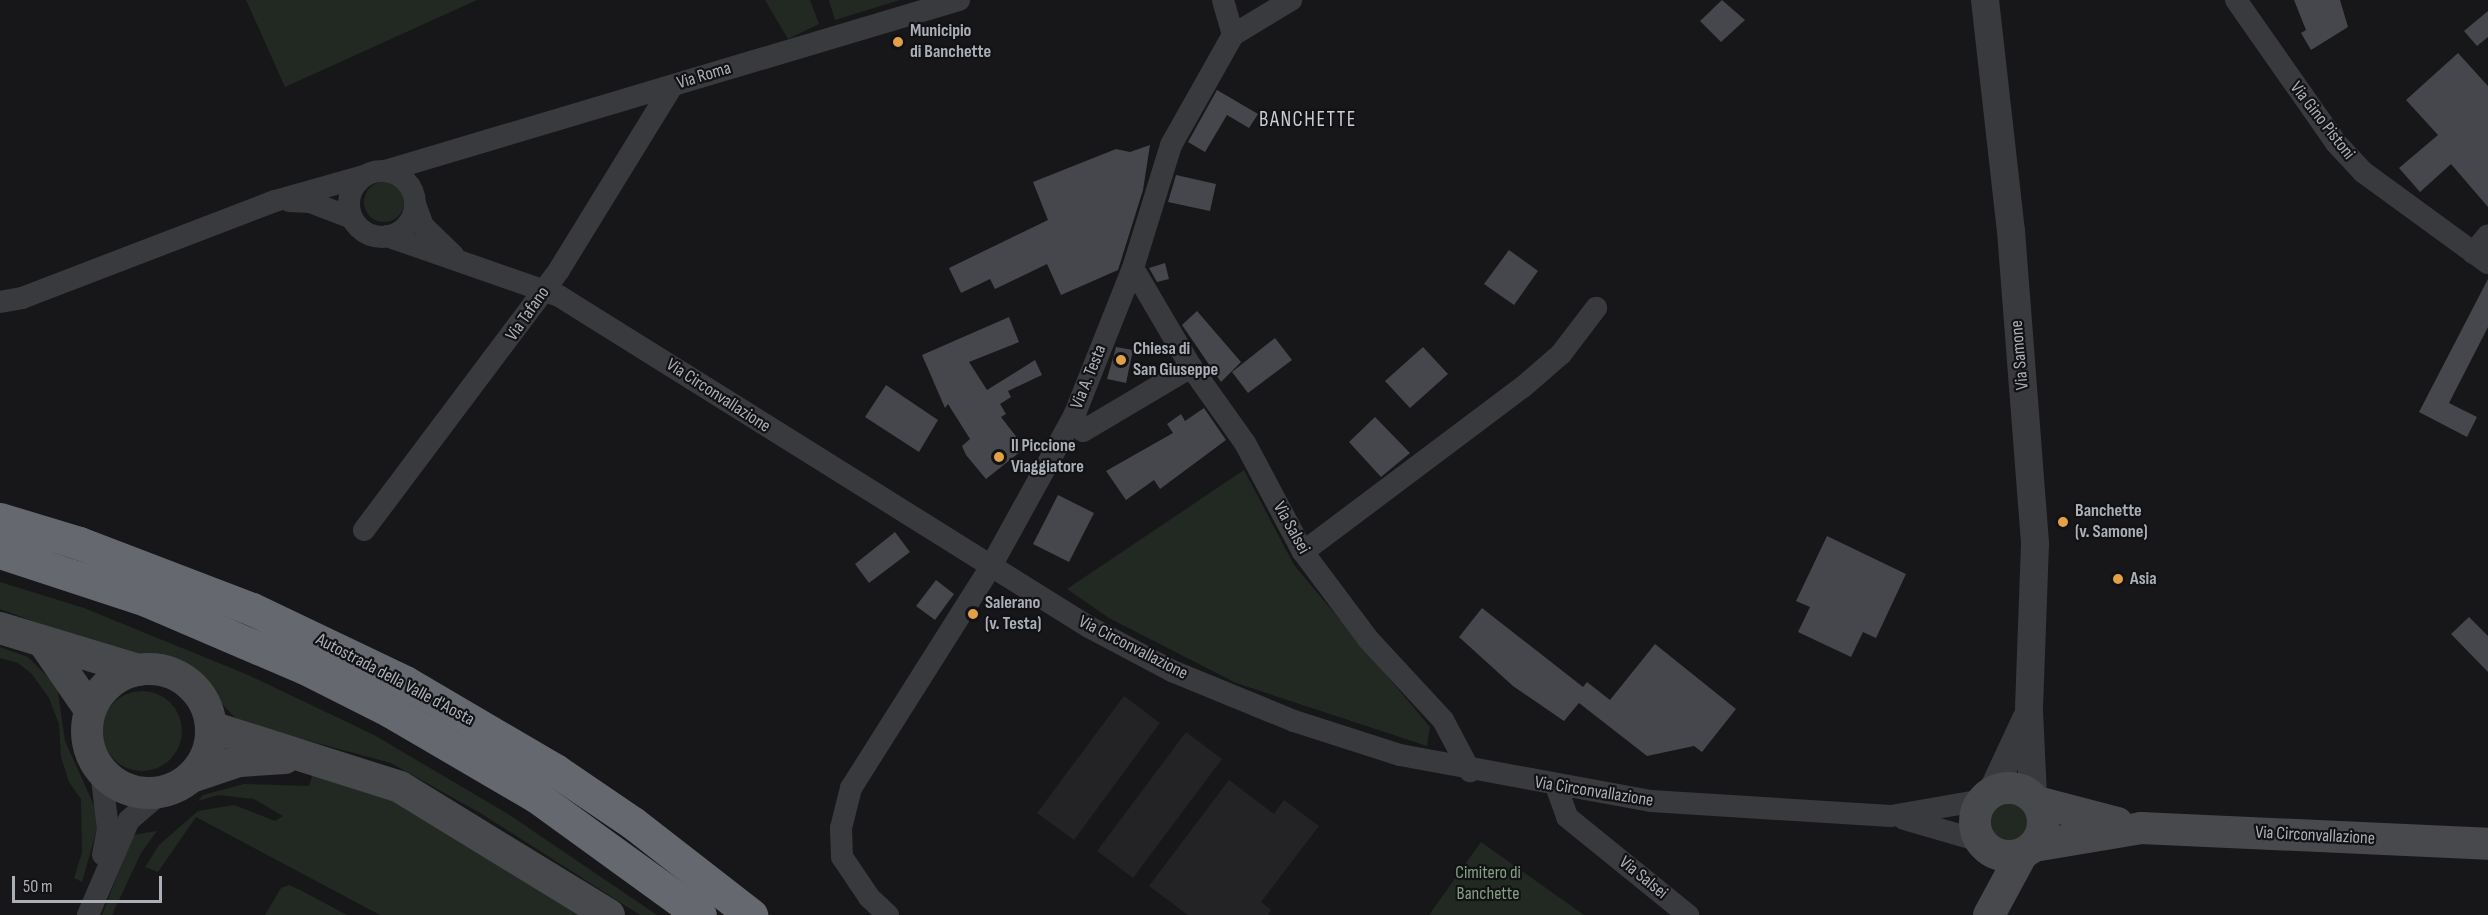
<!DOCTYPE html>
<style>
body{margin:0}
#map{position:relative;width:2488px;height:915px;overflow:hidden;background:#171719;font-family:"Sofia Sans Condensed",sans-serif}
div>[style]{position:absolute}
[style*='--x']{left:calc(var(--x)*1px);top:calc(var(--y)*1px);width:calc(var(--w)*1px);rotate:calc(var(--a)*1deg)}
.built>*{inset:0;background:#232326}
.green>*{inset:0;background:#222922}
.round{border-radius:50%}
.building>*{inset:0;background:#46474c}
.minor>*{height:22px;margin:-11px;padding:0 11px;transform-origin:11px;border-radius:11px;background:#393a3e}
.minor>.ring{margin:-11px;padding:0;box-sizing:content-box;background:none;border:22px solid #393a3e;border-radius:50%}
.tertiary>*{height:28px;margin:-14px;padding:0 14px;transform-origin:14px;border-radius:14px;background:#393a3e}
.secondary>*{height:32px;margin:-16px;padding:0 16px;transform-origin:16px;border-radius:16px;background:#47494d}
.secondary>.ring{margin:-16px;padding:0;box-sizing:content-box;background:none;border:32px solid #47494d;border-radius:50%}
.motorway>*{height:33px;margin:-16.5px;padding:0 16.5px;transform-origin:16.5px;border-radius:16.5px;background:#65686e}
.dots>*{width:16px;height:16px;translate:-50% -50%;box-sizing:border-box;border:3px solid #121214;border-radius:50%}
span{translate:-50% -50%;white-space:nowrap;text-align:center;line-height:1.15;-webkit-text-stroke:4.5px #121214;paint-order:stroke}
.poi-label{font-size:18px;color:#abb0b8;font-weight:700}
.left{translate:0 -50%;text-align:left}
.street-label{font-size:18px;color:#abb0b8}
.park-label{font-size:18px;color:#84a183}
.quarter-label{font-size:21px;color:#cbced4;letter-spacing:1.5px}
.scale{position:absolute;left:12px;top:876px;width:150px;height:27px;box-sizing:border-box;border:3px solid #abb0b8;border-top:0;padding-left:8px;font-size:18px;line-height:21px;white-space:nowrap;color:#abb0b8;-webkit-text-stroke:4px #121214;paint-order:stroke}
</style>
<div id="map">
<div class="built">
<div style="clip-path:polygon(1124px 696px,1160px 723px,1074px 840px,1037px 813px)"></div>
<div style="clip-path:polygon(1186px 732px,1222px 759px,1133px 878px,1097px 851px)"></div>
<div style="clip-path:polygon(1229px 780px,1274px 814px,1284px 800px,1319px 826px,1261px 902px,1271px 910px,1268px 915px,1188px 915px,1149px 886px)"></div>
</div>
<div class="green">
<div style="clip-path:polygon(246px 0,477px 0,285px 87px)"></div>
<div style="clip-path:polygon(765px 0,810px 0,819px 24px,788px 39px)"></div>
<div style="clip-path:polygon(829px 0,900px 0,835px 20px)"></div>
<div class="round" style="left:364px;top:182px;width:40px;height:40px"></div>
<div style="clip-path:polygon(1244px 470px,1294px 565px,1430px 727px,1427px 746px,1236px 683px,1109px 618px,1067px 589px)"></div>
<div style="clip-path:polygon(0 582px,84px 608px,248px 675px,374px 735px,508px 814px,657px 915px,640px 915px,482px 814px,391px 763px,239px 722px,194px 674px,173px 661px,124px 655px,0 609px)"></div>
<div style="clip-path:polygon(0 647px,28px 657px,57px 686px,65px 741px,97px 812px,97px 829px,82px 882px,74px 878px,82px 852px,81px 799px,69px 782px,61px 757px,59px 724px,49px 698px,32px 674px,18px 663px,0 658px)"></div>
<div class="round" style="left:102px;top:691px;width:80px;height:80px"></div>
<div style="clip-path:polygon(314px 770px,396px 800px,583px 915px,380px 915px,196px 817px,158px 872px,145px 867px,159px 845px,198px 811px,234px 805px,275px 821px,283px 816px,254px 799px,218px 795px,198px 801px,203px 795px,244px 784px,309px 786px)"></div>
<div class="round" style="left:1991px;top:804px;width:38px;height:38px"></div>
<div style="clip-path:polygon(157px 831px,141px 853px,112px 915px,102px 915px,133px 835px)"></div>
<div style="clip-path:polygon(1481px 842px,1584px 915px,1429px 915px)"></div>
<div style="clip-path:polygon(289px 885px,300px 890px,347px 915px,265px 915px,281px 888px)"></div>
</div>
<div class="building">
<div style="clip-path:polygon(1722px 0,1745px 20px,1721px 42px,1700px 21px)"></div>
<div style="clip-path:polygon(2294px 0,2340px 0,2348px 27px,2311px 50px,2301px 33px,2306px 30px)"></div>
<div style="clip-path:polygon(2488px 11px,2488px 37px,2477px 46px,2464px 31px)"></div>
<div style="clip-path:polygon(2458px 53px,2488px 86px,2488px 207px,2451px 164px,2420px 192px,2399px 168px,2438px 135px,2406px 100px)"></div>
<div style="clip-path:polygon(1217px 90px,1258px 114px,1249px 128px,1227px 115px,1205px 152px,1188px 142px)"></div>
<div style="clip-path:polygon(1150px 145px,1143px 190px,1118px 270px,1061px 295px,1047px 264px,995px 289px,990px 279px,961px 293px,949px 268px,1048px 220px,1033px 182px,1116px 149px,1130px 152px)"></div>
<div style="clip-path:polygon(1176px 175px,1216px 184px,1210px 211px,1168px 202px)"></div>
<div style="clip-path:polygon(1509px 250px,1538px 271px,1514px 305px,1484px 284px)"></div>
<div style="clip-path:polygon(1165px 263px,1169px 279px,1157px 282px,1149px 268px)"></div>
<div style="clip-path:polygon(2488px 279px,2488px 327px,2449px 403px,2477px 417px,2467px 437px,2419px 412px)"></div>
<div style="clip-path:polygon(1197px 311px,1241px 362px,1221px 382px,1182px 325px)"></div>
<div style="clip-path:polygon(1009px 317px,1019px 342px,969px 362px,987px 390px,1035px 360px,1042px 375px,1008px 391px,1011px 397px,1000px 404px,1006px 414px,1001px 417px,1025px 448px,986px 479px,966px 455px,962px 446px,970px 439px,948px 404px,945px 408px,922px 355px)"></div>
<div style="clip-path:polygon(1275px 338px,1292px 360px,1248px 393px,1232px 372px)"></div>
<div style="clip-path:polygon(1116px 347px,1133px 350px,1126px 383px,1107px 379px)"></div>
<div style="clip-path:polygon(1423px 347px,1448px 374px,1410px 408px,1385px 381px)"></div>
<div style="clip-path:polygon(886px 385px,938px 420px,919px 452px,865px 417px)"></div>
<div style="clip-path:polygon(1204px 408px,1226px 440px,1160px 489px,1154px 480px,1126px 500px,1106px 471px,1173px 433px,1167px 424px,1181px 414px,1185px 421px)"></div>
<div style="clip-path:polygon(1375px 417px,1410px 453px,1381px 477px,1349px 442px)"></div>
<div style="clip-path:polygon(1058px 495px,1094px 513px,1069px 562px,1033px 544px)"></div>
<div style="clip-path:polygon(895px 532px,910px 552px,869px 583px,855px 564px)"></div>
<div style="clip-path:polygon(1827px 536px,1906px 574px,1876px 638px,1863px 632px,1851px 657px,1798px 632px,1810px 607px,1796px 601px)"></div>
<div style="clip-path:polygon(936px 580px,954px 594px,935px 620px,916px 606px)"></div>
<div style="clip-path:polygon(1482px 608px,1583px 687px,1587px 682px,1610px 700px,1655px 644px,1736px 709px,1702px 752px,1694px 746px,1647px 756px,1579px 703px,1564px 721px,1513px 686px,1459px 637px)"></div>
<div style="clip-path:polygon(2469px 617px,2488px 636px,2488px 672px,2451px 634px)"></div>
</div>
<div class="minor">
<div style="--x:2236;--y:0;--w:174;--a:55"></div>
<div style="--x:2336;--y:143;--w:40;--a:47"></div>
<div style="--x:2363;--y:172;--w:155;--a:36.1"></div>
<div style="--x:1233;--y:35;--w:68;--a:-31.1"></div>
<div style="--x:385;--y:171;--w:599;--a:-16.59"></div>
<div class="ring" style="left:349px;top:171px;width:44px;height:44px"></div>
<div style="--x:289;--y:201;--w:21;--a:3"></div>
<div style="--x:310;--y:202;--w:45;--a:20.9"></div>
<div style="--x:415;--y:204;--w:23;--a:70"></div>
<div style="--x:423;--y:226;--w:42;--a:44"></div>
<div style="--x:387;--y:236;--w:182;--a:19.2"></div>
<div style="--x:559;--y:296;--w:625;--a:31.99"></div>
<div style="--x:1089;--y:627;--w:94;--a:27.9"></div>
<div style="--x:1172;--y:671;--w:132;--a:22.3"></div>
<div style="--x:1294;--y:721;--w:111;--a:17.8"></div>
<div style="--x:1400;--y:755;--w:255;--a:10.4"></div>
<div style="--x:1651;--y:801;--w:240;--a:3.6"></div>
<div style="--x:1891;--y:816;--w:93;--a:-9.9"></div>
<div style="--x:2473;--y:253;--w:23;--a:-50"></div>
<div style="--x:1133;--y:268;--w:115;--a:59.6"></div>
<div style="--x:1191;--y:367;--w:93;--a:54.6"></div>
<div style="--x:1245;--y:443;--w:123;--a:62"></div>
<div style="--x:1303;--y:552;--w:109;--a:53.2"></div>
<div style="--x:1368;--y:639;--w:110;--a:47.2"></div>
<div style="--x:1443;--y:720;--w:58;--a:62.1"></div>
<div style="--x:0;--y:302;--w:22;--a:-10"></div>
<div style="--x:22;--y:298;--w:271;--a:-21"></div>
<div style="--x:275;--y:201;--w:92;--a:-15.7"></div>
<div style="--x:1074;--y:416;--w:17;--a:59"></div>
<div style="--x:1083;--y:431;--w:126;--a:-30.7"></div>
<div style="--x:364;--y:530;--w:325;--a:-53.1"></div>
<div style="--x:559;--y:270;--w:216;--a:-58.4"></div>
<div style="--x:1303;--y:552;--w:275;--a:-36.9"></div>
<div style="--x:1523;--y:387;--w:50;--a:-41"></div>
<div style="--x:1561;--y:354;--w:58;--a:-52.7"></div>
<div style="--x:101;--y:771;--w:58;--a:83.1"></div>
<div style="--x:108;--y:829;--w:26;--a:101"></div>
<div style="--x:1556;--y:786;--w:33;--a:70"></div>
<div style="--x:1567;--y:817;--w:156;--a:39"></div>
<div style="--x:1904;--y:819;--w:79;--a:16.1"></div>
<div style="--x:88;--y:915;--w:103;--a:-66.7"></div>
<div style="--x:129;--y:820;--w:43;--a:-40.3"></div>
<div style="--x:888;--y:915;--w:26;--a:-137"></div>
<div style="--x:869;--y:897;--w:48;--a:-124"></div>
<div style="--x:842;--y:857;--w:29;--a:-92"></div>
<div style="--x:841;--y:828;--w:41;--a:-76"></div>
<div style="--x:851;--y:788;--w:260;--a:-57.7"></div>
<div style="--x:990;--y:568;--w:174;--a:-61.1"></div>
<div style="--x:1074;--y:416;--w:159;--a:-68.3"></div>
<div style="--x:1133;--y:268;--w:129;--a:-72.8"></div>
<div style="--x:1171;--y:145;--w:126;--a:-60.6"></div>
<div style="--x:1233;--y:35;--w:36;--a:-106"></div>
</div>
<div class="tertiary">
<div style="--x:1985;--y:0;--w:232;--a:83.6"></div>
<div style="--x:2011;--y:231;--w:314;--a:85.6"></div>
<div style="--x:2035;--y:544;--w:167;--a:92.1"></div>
<div style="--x:2029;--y:711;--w:86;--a:87.3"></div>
<div style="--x:1992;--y:792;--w:81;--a:-65"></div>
</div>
<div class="secondary">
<div style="--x:0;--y:628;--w:144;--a:16.9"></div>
<div style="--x:44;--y:643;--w:81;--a:55.5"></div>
<div class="ring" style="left:87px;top:669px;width:92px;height:92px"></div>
<div style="--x:211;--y:727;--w:198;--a:17.6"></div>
<div style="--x:400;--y:787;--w:245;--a:31.5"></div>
<div style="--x:191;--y:777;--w:51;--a:-18.4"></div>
<div style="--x:239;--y:761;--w:46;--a:-3.7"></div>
<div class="ring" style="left:1975px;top:788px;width:36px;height:36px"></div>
<div style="--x:2037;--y:802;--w:83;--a:14.7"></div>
<div style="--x:2034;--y:846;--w:109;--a:-9.5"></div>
<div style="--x:2141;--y:828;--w:347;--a:2.6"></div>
<div style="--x:1989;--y:915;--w:69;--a:-61.6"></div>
</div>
<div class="motorway">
<div style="--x:0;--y:519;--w:83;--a:16.9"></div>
<div style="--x:79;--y:543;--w:185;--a:20.9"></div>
<div style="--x:252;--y:609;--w:170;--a:25.5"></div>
<div style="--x:405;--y:682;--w:174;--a:30.4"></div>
<div style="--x:555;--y:770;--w:94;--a:34.2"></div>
<div style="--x:633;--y:823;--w:150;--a:37.9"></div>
<div style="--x:0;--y:552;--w:154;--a:18.2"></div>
<div style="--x:146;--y:600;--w:173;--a:23.2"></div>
<div style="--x:305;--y:668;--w:95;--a:26.8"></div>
<div style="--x:390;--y:711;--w:170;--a:30.3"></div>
<div style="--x:537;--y:797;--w:201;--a:35.9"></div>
</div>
<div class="dots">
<div style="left:898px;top:42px;background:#e2a146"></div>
<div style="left:1121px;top:360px;background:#e2a146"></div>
<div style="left:999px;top:457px;background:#e2a146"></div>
<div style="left:2063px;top:522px;background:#e2a146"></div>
<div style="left:2118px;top:579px;background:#e2a146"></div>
<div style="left:973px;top:614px;background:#e2a146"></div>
</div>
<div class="poi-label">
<span class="left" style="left:910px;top:42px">Municipio<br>di Banchette</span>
<span class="left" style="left:1133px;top:360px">Chiesa di<br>San Giuseppe</span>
<span class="left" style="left:1011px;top:457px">Il Piccione<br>Viaggiatore</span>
<span class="left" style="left:2075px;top:522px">Banchette<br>(v. Samone)</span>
<span class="left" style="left:2130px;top:579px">Asia</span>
<span class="left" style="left:985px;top:614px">Salerano<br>(v. Testa)</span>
</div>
<div class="street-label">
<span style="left:704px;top:76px;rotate:-17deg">Via Roma</span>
<span style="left:2322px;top:121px;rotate:52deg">Via Gino Pistoni</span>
<span style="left:528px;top:314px;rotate:-55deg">Via Tafano</span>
<span style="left:2020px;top:355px;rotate:-95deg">Via Samone</span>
<span style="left:1089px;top:377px;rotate:-68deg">Via A. Testa</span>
<span style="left:718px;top:396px;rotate:33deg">Via Circonvallazione</span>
<span style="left:1291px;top:528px;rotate:61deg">Via Salsei</span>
<span style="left:1133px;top:648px;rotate:27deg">Via Circonvallazione</span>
<span style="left:395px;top:680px;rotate:28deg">Autostrada della Valle d'Aosta</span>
<span style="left:1594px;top:792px;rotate:9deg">Via Circonvallazione</span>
<span style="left:2315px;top:836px;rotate:3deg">Via Circonvallazione</span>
<span style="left:1643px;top:878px;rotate:39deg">Via Salsei</span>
</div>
<div class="park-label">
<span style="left:1488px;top:884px">Cimitero di<br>Banchette</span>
</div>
<div class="quarter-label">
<span style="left:1308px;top:120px">BANCHETTE</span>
</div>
<div class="scale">50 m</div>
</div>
